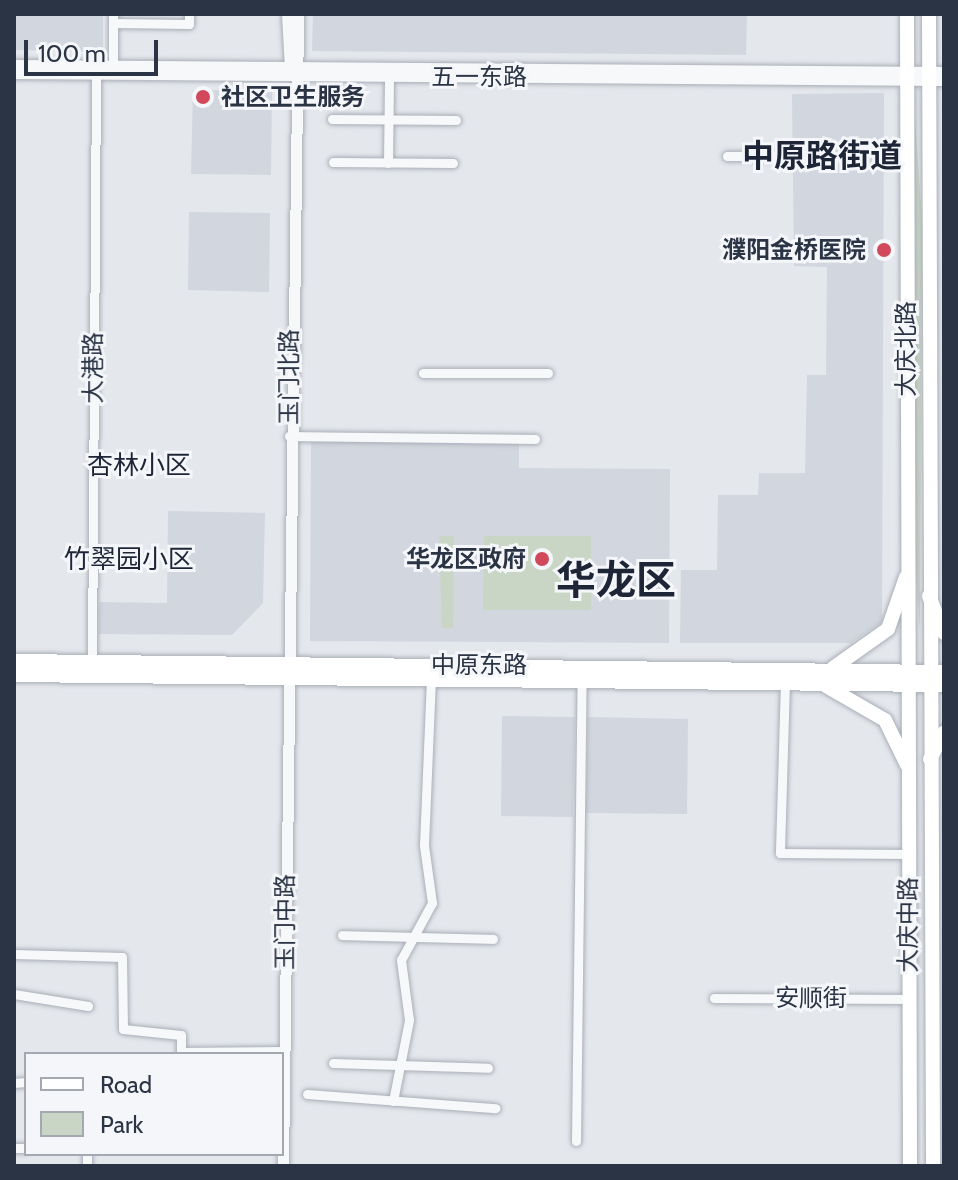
<!DOCTYPE html>
<meta charset="utf-8">
<style>
body{margin:0}
#map{position:relative;width:958px;height:1180px;overflow:hidden;background:#e4e7ec;font-family:Cabin,"Noto Sans SC",sans-serif}
div>[style]{position:absolute}
[style*='--x']{left:calc(var(--x)*1px);top:calc(var(--y)*1px);width:calc(var(--w)*1px);rotate:calc(var(--a)*1deg)}
.built>*{inset:0;background:#d2d6de}
.green>*{inset:0;background:#c9d6c5}
.roads{filter:drop-shadow(0 0 2px #a9aeb7) drop-shadow(0 0 2px #a9aeb7)}
.minor>*{height:9px;margin:-4.5px;padding:0 4.5px;transform-origin:4.5px;border-radius:4.5px;background:#f7f8fa}
.tertiary>*{height:11px;margin:-5.5px;padding:0 5.5px;transform-origin:5.5px;border-radius:5.5px;background:#f7f8fa}
.secondary>*{height:14px;margin:-7px;padding:0 7px;transform-origin:7px;border-radius:7px;background:#fff}
.primary>*{height:14px;margin:-7px;padding:0 7px;transform-origin:7px;border-radius:7px;background:#fff}
.dots>*{width:22px;height:22px;translate:-50% -50%;box-sizing:border-box;border:4px solid #f4f6f9;border-radius:50%}
span{translate:-50% -50%;white-space:nowrap;text-align:center;line-height:1.15;-webkit-text-stroke:6px #f4f6f9;paint-order:stroke}
.street-label{font-size:24px;color:#2b3445}
.poi-label{font-size:24px;color:#2b3445;font-weight:700}
.left{translate:0 -50%;text-align:left}
.right{translate:-100% -50%;text-align:right}
.neighbourhood-label{font-size:26px;color:#1d2536}
.district-label{font-size:32px;color:#1d2536;font-weight:700}
.town-label{font-size:40px;color:#1d2536;font-weight:700}
.frame{position:absolute;inset:0;border:16px solid #2b3445;pointer-events:none}
.legend{position:absolute;left:24px;top:1052px;width:260px;height:104px;box-sizing:border-box;background:#f4f6f9;border:2px solid #a4a8b1;margin:0;padding:10px 14px;list-style:none;font-size:24px;color:#2b3445}
.legend li{display:flex;align-items:center;gap:16px;height:40px}
.legend b{width:40px;border:2px solid #a4a8b1}
.scale{position:absolute;left:24px;top:40px;width:134px;height:36px;box-sizing:border-box;border:4px solid #2b3445;border-top:0;padding-left:10px;font-size:24px;line-height:28px;white-space:nowrap;color:#2b3445;-webkit-text-stroke:6px #f4f6f9;paint-order:stroke}
</style>
<div id="map">
<div class="built">
<div style="clip-path:polygon(14px 14px,103px 14px,103px 51px,14px 50px)"></div>
<div style="clip-path:polygon(313px 14px,747px 14px,746px 55px,312px 51px)"></div>
<div style="clip-path:polygon(193px 90px,272px 91px,271px 175px,191px 174px)"></div>
<div style="clip-path:polygon(884px 93px,882px 622px,851px 643px,680px 643px,681px 570px,717px 570px,718px 495px,758px 495px,759px 473px,805px 473px,807px 375px,826px 375px,827px 267px,794px 266px,792px 94px)"></div>
<div style="clip-path:polygon(189px 212px,270px 213px,269px 292px,188px 290px)"></div>
<div style="clip-path:polygon(311px 441px,519px 444px,519px 468px,670px 469px,669px 643px,310px 641px)"></div>
<div style="clip-path:polygon(168px 511px,265px 513px,263px 603px,232px 635px,98px 634px,99px 602px,167px 603px)"></div>
<div style="clip-path:polygon(502px 716px,575px 717px,573px 817px,501px 816px)"></div>
<div style="clip-path:polygon(588px 717px,688px 719px,687px 814px,586px 813px)"></div>
</div>
<div class="green">
<div style="clip-path:polygon(914px 105px,922px 218px,920px 631px,914px 542px)"></div>
<div style="clip-path:polygon(439px 536px,454px 536px,453px 628px,442px 628px)"></div>
<div style="clip-path:polygon(484px 536px,591px 536px,591px 610px,483px 610px)"></div>
</div>
<div class="roads">
<div class="minor">
<div style="--x:113;--y:23;--w:76;--a:0.8"></div>
<div style="--x:189;--y:24;--w:10;--a:-90"></div>
<div style="--x:113;--y:71;--w:57;--a:-90"></div>
<div style="--x:332;--y:119;--w:124;--a:0.5"></div>
<div style="--x:727;--y:156;--w:60;--a:0"></div>
<div style="--x:333;--y:162;--w:120;--a:0.5"></div>
<div style="--x:388;--y:163;--w:86;--a:-89.3"></div>
<div style="--x:423;--y:373;--w:125;--a:0"></div>
<div style="--x:289;--y:436;--w:246;--a:0.7"></div>
<div style="--x:92;--y:662;--w:588;--a:-89.61"></div>
<div style="--x:785;--y:682;--w:171;--a:91.7"></div>
<div style="--x:780;--y:853;--w:128;--a:0.4"></div>
<div style="--x:342;--y:935;--w:151;--a:1.5"></div>
<div style="--x:14;--y:954;--w:108;--a:1.6"></div>
<div style="--x:122;--y:957;--w:72;--a:89.2"></div>
<div style="--x:123;--y:1029;--w:58;--a:5.9"></div>
<div style="--x:181;--y:1035;--w:19;--a:90"></div>
<div style="--x:14;--y:994;--w:75;--a:9.2"></div>
<div style="--x:714;--y:998;--w:195;--a:0.3"></div>
<div style="--x:181;--y:1052;--w:103;--a:-0.6"></div>
<div style="--x:333;--y:1063;--w:155;--a:1.8"></div>
<div style="--x:14;--y:1083;--w:12;--a:-5"></div>
<div style="--x:307;--y:1094;--w:189;--a:4.3"></div>
<div style="--x:393;--y:1101;--w:83;--a:-78.8"></div>
<div style="--x:409;--y:1020;--w:61;--a:-97.6"></div>
<div style="--x:401;--y:960;--w:65;--a:-61.5"></div>
<div style="--x:432;--y:903;--w:59;--a:-97.9"></div>
<div style="--x:424;--y:845;--w:167;--a:-87.6"></div>
<div style="--x:576;--y:1141;--w:463;--a:-89.3"></div>
<div style="--x:14;--y:1148;--w:12;--a:0"></div>
<div style="--x:87;--y:1166;--w:12;--a:-90"></div>
</div>
<div class="tertiary">
<div style="--x:287;--y:14;--w:53;--a:86.8"></div>
<div style="--x:14;--y:65;--w:930;--a:0.43"></div>
<div style="--x:14;--y:73;--w:930;--a:0.43"></div>
<div style="--x:283;--y:1166;--w:1152;--a:-89.25"></div>
</div>
<div class="secondary">
<div style="--x:907;--y:14;--w:1152;--a:89.85"></div>
<div style="--x:929;--y:14;--w:1152;--a:89.8"></div>
</div>
<div class="primary">
<div style="--x:929;--y:596;--w:40;--a:68"></div>
<div style="--x:14;--y:661;--w:930;--a:0.68"></div>
<div style="--x:833;--y:668;--w:67;--a:-35.3"></div>
<div style="--x:888;--y:629;--w:55;--a:-70.9"></div>
<div style="--x:14;--y:675;--w:930;--a:0.62"></div>
<div style="--x:826;--y:686;--w:68;--a:30"></div>
<div style="--x:885;--y:720;--w:50;--a:63.9"></div>
<div style="--x:930;--y:759;--w:30;--a:-62"></div>
</div>
</div>
<div class="dots">
<div style="left:203px;top:97px;background:#d1495b"></div>
<div style="left:884px;top:250px;background:#d1495b"></div>
<div style="left:542px;top:559px;background:#d1495b"></div>
</div>
<div class="street-label">
<span style="left:479px;top:77px">五一东路</span>
<span style="left:906px;top:349px;rotate:-90deg">大庆北路</span>
<span style="left:93px;top:368px;rotate:-90deg">大港路</span>
<span style="left:289px;top:377px;rotate:-90deg">玉门北路</span>
<span style="left:479px;top:665px">中原东路</span>
<span style="left:285px;top:922px;rotate:-90deg">玉门中路</span>
<span style="left:908px;top:925px;rotate:-90deg">大庆中路</span>
<span style="left:811px;top:998px">安顺街</span>
</div>
<div class="poi-label">
<span class="left" style="left:221px;top:97px">社区卫生服务</span>
<span class="right" style="left:866px;top:250px">濮阳金桥医院</span>
<span class="right" style="left:526px;top:559px">华龙区政府</span>
</div>
<div class="neighbourhood-label">
<span style="left:139px;top:466px">杏林小区</span>
<span style="left:129px;top:560px">竹翠园小区</span>
</div>
<div class="district-label">
<span style="left:822px;top:156px">中原路街道</span>
</div>
<div class="town-label">
<span style="left:616px;top:580px">华龙区</span>
</div>
<div class="frame"></div>
<ul class="legend">
<li><b style="height:10px;background:#fff"></b>Road</li>
<li><b style="height:22px;background:#c9d6c5"></b>Park</li>
</ul>
<div class="scale">100 m</div>
</div>
